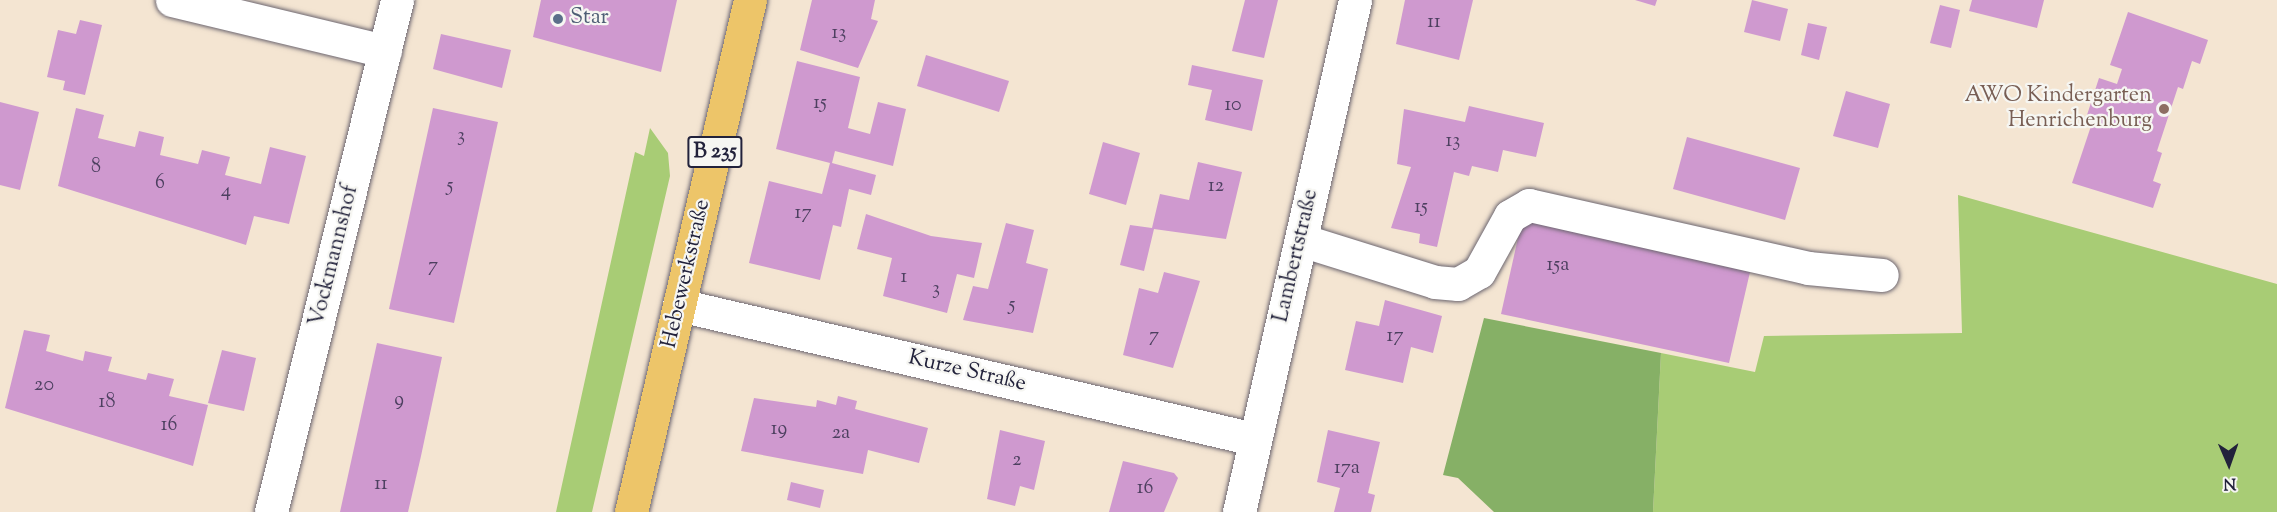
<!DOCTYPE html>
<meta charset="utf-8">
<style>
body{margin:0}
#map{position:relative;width:2277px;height:512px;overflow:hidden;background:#f4e5d2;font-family:"Sorts Mill Goudy",serif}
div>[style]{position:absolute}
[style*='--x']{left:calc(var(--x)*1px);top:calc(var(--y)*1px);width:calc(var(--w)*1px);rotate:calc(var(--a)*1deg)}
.green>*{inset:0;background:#a8cc75}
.forest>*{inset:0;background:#86b066}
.building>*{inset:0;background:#cf99cf}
.roads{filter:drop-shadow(0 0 2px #6c6670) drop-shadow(0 0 2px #6c6670)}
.minor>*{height:33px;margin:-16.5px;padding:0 16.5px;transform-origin:16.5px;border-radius:16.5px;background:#fff}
.major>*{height:33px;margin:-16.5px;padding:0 16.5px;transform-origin:16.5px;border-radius:16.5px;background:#edc569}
.dots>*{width:16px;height:16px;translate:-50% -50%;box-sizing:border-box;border:3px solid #f6f6f2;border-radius:50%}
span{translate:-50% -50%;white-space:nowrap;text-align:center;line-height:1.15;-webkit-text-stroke:4.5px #f6f6f2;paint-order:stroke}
.number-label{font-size:20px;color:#4d4060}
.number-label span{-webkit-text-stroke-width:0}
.shield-label span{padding:2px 4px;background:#f6f6f2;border:2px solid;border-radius:4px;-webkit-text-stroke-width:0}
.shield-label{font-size:21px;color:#22223b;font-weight:700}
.service-label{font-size:22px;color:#4e5e75}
.left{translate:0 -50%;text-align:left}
.education-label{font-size:22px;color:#785e54}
.right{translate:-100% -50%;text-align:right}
.street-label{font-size:22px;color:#22223b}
.north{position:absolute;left:2199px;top:434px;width:60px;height:60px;-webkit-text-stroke:4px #f6f6f2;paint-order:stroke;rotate:178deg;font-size:16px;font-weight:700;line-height:24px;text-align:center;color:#22223b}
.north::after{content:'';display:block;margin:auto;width:21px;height:27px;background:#22223b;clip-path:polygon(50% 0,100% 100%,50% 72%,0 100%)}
</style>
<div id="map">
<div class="green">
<div style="clip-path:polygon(650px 128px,668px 153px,670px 176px,592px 512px,556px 512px,635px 152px,644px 156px)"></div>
<div style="clip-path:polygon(1958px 195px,2277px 284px,2277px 512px,1653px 512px,1661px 353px,1755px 372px,1764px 336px,1962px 333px)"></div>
</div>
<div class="forest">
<div style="clip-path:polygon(1484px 318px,1661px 353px,1653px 512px,1494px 512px,1458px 478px,1443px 475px)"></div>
</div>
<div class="building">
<div style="clip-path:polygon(541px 0,677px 0,661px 72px,533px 37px)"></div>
<div style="clip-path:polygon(812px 0,875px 0,871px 19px,878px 21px,858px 68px,800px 50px)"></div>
<div style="clip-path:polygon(1245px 0,1278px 0,1264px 58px,1232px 51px)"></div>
<div style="clip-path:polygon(1405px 0,1473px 0,1459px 60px,1396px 44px)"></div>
<div style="clip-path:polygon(1635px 0,1657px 0,1655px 6px)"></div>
<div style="clip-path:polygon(1752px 0,1788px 9px,1780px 41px,1744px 32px)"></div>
<div style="clip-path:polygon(1972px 0,2044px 0,2037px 28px,1969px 11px)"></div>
<div style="clip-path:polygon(1940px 5px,1960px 10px,1951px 48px,1930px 43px)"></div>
<div style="clip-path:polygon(2128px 12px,2208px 40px,2200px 64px,2192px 61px,2183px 89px,2178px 87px,2157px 151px,2162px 153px,2153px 181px,2161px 184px,2153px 208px,2072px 183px,2094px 117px,2087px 115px,2099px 78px,2117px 84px,2122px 69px,2110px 65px)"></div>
<div style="clip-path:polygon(80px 20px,102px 25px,85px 95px,63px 90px,65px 81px,47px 77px,58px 30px,76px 34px)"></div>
<div style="clip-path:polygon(1808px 23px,1827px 27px,1819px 60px,1801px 55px)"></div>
<div style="clip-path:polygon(441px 34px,511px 50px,502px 88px,433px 69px)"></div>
<div style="clip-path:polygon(926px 55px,1009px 81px,999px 112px,917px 86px)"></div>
<div style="clip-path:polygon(797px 61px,860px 77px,848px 128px,870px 134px,878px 102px,906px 109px,893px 166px,835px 151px,832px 163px,876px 175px,871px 195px,849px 189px,841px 227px,833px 225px,820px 280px,749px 263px,769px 181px,822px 194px,830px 163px,776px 149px)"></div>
<div style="clip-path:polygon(1192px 65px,1263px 80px,1252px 131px,1205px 120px,1212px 90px,1188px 85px)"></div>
<div style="clip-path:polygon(1846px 91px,1890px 104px,1878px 148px,1833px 136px)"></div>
<div style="clip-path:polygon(0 102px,39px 112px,20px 190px,0 185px)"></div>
<div style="clip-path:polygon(1469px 106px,1544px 123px,1536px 157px,1503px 150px,1498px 172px,1472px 166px,1469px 176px,1454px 172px,1437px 247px,1419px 243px,1420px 234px,1391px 228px,1411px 167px,1397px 164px,1404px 109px,1465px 122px)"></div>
<div style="clip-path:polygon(76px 108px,104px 115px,98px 138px,135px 147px,139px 131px,164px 137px,160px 155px,198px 164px,202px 150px,230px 157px,225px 175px,261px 184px,270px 147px,306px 156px,289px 224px,254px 216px,246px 245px,58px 186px)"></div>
<div style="clip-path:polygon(433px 108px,498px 122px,454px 323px,389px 309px)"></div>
<div style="clip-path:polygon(1687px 137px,1800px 168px,1785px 220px,1673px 189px)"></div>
<div style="clip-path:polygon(1103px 142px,1140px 153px,1126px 205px,1089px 194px)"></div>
<div style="clip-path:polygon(1198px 162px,1242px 172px,1226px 239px,1154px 229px,1144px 271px,1120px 265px,1130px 225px,1152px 228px,1160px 194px,1189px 200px)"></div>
<div style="clip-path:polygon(866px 214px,931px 236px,982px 243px,974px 278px,957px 274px,947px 313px,883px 296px,892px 258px,857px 249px)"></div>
<div style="clip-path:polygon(1522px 220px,1750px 272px,1729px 363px,1501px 314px)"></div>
<div style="clip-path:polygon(1006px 223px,1034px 230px,1026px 263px,1048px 269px,1033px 333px,963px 320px,973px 286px,988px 289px)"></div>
<div style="clip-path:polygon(1164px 272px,1200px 281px,1173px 368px,1123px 355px,1139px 288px,1158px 293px)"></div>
<div style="clip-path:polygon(1385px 300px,1442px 316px,1433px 353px,1411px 347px,1403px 383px,1345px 370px,1356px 321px,1379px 326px)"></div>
<div style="clip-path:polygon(24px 330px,50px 335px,46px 351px,83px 361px,85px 351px,112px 357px,108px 371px,146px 380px,148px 373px,174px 379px,169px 396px,208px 405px,193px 466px,5px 408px)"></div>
<div style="clip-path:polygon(377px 343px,442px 357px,421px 456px,408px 512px,340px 512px)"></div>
<div style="clip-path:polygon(222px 350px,256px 358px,244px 411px,208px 403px)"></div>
<div style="clip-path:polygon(838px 396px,857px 401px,855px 409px,928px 428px,919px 463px,868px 450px,863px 474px,741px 451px,754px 398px,816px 407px,817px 400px,836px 405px)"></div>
<div style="clip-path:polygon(1000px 430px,1045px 441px,1034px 490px,1020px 486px,1015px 506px,987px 499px)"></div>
<div style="clip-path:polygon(1328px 430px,1380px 442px,1368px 493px,1375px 495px,1371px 512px,1334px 512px,1340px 488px,1317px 482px)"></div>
<div style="clip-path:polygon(1123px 461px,1174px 473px,1178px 478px,1164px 512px,1109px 512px)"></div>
<div style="clip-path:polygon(791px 482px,824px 490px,820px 508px,787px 500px)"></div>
</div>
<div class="roads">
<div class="minor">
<div style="--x:172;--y:0;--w:219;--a:13.5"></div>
<div style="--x:1301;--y:240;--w:140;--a:17.4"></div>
<div style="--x:1435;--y:282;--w:23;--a:5"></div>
<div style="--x:1458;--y:284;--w:24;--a:-30"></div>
<div style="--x:1479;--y:272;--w:64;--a:-61"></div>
<div style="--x:1510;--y:216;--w:22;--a:-30"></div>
<div style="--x:1529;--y:205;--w:286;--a:12.7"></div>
<div style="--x:1808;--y:268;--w:74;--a:5.4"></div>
<div style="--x:679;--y:305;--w:590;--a:13.12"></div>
<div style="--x:271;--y:512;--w:527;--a:-76.17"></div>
<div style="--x:1239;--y:512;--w:525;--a:-77.23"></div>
</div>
<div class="major">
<div style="--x:631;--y:512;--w:526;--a:-76.92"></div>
</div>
</div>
<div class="dots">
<div style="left:558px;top:19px;background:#5c6f8a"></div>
<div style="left:2164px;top:109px;background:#8d6e63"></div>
</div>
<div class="number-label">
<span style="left:1434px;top:22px">11</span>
<span style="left:839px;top:33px">13</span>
<span style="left:820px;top:103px">15</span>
<span style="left:1233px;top:105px">10</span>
<span style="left:461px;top:136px">3</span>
<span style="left:1453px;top:141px">13</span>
<span style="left:96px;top:167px">8</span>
<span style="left:160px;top:183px">6</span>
<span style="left:450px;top:186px">5</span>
<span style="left:1216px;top:186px">12</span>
<span style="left:226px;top:191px">4</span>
<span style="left:1421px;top:207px">15</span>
<span style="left:803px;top:213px">17</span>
<span style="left:1558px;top:265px">15a</span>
<span style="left:433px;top:266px">7</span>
<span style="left:904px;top:277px">1</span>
<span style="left:936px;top:289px">3</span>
<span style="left:1012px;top:305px">5</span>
<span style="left:1154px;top:336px">7</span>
<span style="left:1395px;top:336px">17</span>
<span style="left:44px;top:385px">20</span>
<span style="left:399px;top:400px">9</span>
<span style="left:107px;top:402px">18</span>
<span style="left:169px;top:425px">16</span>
<span style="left:779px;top:429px">19</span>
<span style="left:841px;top:433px">2a</span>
<span style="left:1017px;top:460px">2</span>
<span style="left:1347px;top:468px">17a</span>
<span style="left:381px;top:484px">11</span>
<span style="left:1145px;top:488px">16</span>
</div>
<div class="shield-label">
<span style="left:715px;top:152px">B 235</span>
</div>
<div class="service-label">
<span class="left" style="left:570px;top:19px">Star</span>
</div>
<div class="education-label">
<span class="right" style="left:2152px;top:109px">AWO Kindergarten<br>Henrichenburg</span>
</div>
<div class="street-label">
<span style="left:335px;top:256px;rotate:-76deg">Vockmannshof</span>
<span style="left:1297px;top:256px;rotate:-77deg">Lambertstraße</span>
<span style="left:687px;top:274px;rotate:-77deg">Hebewerkstraße</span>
<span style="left:967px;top:372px;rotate:13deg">Kurze Straße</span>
</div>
<div class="north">N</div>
</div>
